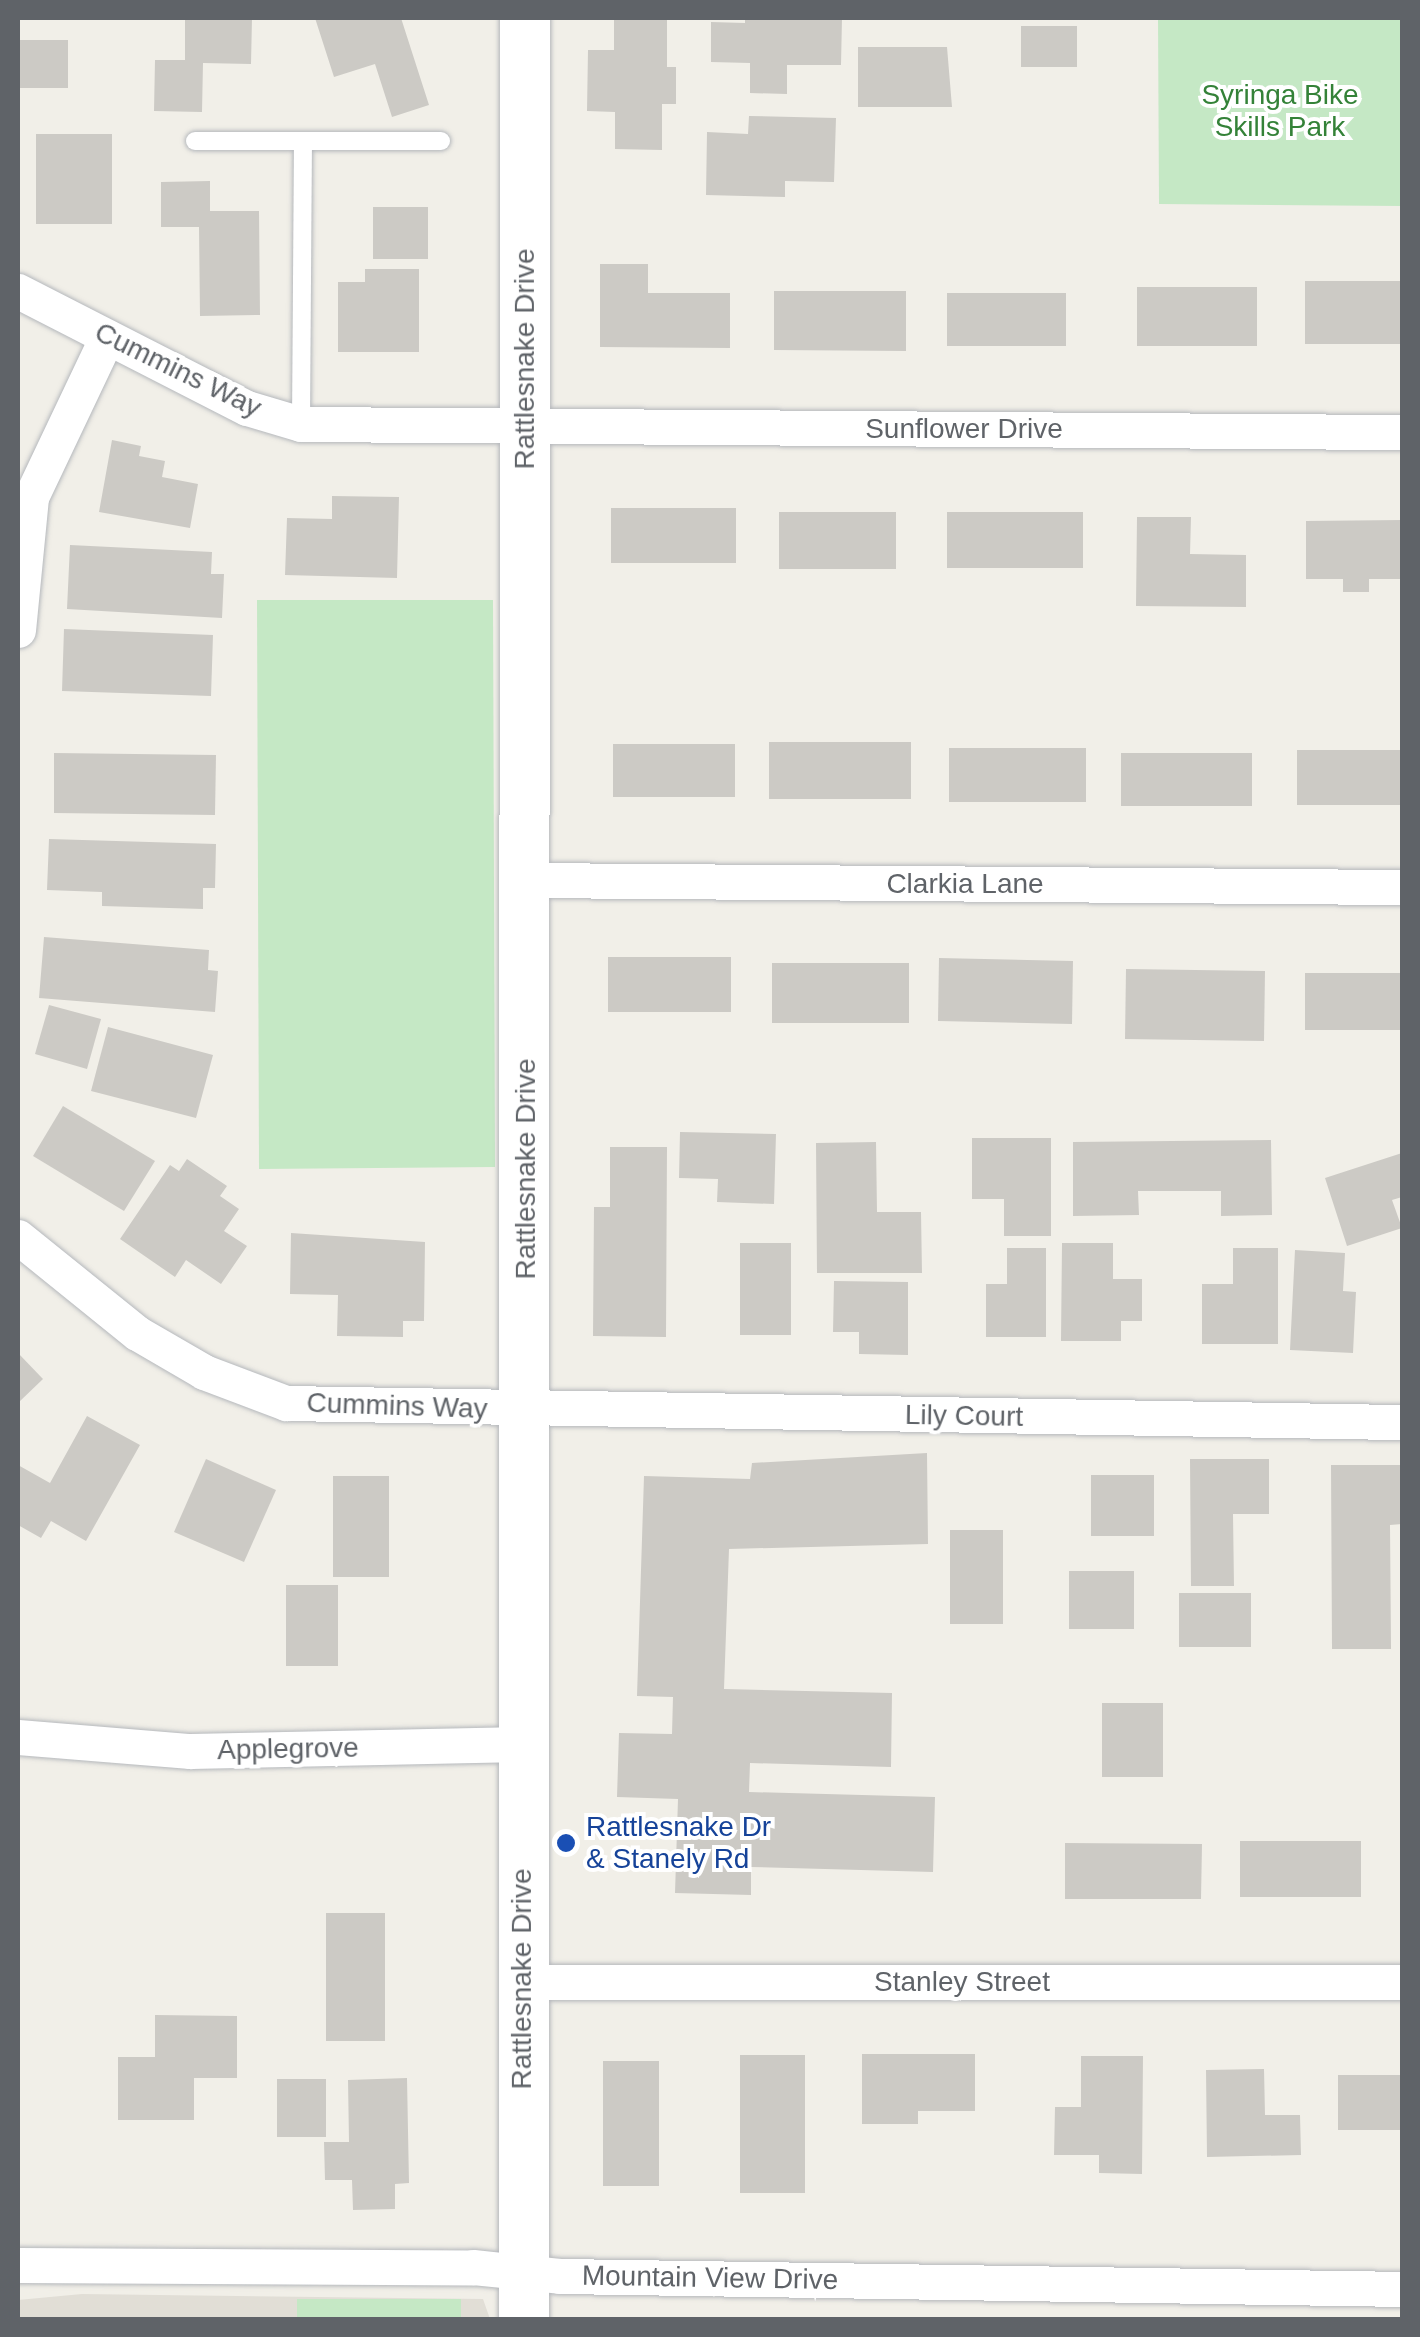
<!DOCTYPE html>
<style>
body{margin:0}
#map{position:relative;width:1420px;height:2337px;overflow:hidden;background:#f1efe8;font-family:Helvetica,sans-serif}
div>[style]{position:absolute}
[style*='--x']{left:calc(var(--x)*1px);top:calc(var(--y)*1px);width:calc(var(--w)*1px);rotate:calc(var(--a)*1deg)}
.education>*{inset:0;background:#e1ded6}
.green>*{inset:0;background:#c5e8c5}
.building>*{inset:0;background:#cccac5}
.roads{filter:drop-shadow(0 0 2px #b5b8bc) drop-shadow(0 0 2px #b5b8bc)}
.lane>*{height:18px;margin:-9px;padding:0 9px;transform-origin:9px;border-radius:9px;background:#fff}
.street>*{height:35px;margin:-17.5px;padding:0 17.5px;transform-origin:17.5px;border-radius:17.5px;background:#fff}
.secondary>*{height:50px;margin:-25px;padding:0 25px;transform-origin:25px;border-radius:25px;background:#fff}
.dots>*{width:28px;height:28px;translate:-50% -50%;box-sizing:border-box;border:5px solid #fff;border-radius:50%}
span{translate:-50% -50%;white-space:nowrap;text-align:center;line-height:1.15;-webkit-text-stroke:8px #fff;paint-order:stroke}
.park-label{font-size:28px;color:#348238}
.street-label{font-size:28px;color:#5f6368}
.transit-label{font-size:28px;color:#164399}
.left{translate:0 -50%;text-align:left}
.frame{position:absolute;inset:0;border:20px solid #5f6368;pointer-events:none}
</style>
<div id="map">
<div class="education">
<div style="clip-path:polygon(82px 2294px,483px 2299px,490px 2319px,18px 2320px,18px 2300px)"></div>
</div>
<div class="green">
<div style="clip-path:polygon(1158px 18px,1402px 18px,1402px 206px,1159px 204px)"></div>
<div style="clip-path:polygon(257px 600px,493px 600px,495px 1167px,259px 1169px)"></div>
<div style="clip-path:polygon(297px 2299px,461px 2299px,461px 2319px,297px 2319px)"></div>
</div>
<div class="building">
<div style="clip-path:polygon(185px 18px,252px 18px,251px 64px,203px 63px,202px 112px,154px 111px,155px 60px,185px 60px)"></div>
<div style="clip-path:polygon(315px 18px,401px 18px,429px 105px,392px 117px,375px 64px,334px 77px)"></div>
<div style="clip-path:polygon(614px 18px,667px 18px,667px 67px,676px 67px,676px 104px,662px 104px,662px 150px,615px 149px,615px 112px,587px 111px,588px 50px,614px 50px)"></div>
<div style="clip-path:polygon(745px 18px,842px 18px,841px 65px,787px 65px,787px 94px,750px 93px,750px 63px,711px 62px,711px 22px,745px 23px)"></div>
<div style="clip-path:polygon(1021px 26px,1077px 26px,1077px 67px,1021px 67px)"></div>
<div style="clip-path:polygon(18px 40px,68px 40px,68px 88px,18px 88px)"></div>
<div style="clip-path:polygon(858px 47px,947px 47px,952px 107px,858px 107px)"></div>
<div style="clip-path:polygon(749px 116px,836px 118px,834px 182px,785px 181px,785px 197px,706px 195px,707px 132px,748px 134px)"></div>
<div style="clip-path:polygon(36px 134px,112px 134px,112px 224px,36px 224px)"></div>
<div style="clip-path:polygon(210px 181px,210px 211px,259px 211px,260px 315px,200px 316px,199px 227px,161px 227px,161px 182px)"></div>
<div style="clip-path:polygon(373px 207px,428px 207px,428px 259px,373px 259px)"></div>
<div style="clip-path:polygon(600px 264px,648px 264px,648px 293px,730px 293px,730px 348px,600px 347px)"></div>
<div style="clip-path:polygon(365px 269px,419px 269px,419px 352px,338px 352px,338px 282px,365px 282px)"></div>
<div style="clip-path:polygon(1305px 281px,1402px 281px,1402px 344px,1305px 344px)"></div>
<div style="clip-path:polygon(1137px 287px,1257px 287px,1257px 346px,1137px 346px)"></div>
<div style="clip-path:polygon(774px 291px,906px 291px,906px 351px,774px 350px)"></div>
<div style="clip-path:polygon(947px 293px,1066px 293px,1066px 346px,947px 346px)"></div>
<div style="clip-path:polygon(112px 440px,141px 446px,139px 456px,165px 461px,162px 477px,198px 484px,190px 528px,99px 512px)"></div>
<div style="clip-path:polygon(332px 496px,399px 497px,397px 578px,285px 575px,287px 518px,332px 519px)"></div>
<div style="clip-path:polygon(611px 508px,736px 508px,736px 563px,611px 563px)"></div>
<div style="clip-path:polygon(779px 512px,896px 512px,896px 569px,779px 569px)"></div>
<div style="clip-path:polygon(947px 512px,1083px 512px,1083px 568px,947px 568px)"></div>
<div style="clip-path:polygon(1137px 517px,1191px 517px,1190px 554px,1246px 555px,1246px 607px,1136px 606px)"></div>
<div style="clip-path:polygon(1402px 520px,1402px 579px,1369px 579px,1369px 592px,1343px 592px,1343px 579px,1306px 579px,1306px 521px)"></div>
<div style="clip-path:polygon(70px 545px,212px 552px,211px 574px,224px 574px,222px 618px,67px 609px)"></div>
<div style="clip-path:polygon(64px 629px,213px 635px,211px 696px,62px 691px)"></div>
<div style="clip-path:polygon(769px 742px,911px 742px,911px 799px,769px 799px)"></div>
<div style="clip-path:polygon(613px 744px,735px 744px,735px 797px,613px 797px)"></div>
<div style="clip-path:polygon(949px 748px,1086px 748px,1086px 802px,949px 802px)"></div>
<div style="clip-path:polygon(1297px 750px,1402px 750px,1402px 805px,1297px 805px)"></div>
<div style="clip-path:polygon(54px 753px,216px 755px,215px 815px,54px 813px)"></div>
<div style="clip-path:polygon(1121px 753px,1252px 753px,1252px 806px,1121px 806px)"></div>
<div style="clip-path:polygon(49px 839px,216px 844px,215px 888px,203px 888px,203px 909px,102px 906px,102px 892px,47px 890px)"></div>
<div style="clip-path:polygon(44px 937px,209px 950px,208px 970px,218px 971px,215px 1012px,39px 998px)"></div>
<div style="clip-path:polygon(608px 957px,731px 957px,731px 1012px,608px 1012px)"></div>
<div style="clip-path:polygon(939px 958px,1073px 961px,1072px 1024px,938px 1021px)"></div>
<div style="clip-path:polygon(772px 963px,909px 963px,909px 1023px,772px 1023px)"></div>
<div style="clip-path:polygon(1126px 969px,1265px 971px,1264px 1041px,1125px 1039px)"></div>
<div style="clip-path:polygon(1305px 973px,1402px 973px,1402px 1030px,1305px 1030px)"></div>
<div style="clip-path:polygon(49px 1005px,101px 1019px,87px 1069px,35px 1054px)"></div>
<div style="clip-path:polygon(108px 1027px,213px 1055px,196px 1118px,91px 1091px)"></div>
<div style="clip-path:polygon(63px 1106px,155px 1161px,124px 1211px,33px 1156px)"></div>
<div style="clip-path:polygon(680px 1132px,776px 1134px,774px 1204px,717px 1202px,718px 1179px,679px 1178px)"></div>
<div style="clip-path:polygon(972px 1138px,1051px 1138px,1051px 1236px,1004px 1236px,1004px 1199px,972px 1199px)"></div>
<div style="clip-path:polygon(1271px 1140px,1272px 1215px,1221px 1216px,1221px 1191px,1138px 1191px,1139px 1215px,1073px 1216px,1073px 1142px)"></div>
<div style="clip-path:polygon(876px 1142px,877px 1212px,921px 1212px,922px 1273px,817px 1273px,816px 1143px)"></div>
<div style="clip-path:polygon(610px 1147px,667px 1147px,666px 1337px,593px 1336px,594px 1207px,610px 1207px)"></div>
<div style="clip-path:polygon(1402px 1153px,1402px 1197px,1392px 1200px,1402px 1228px,1347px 1246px,1325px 1178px)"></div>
<div style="clip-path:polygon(187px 1159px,227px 1186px,220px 1196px,239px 1209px,224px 1231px,247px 1246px,221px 1284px,186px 1260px,175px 1277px,120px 1239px,170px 1165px,179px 1171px)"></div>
<div style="clip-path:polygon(291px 1233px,425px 1242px,424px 1321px,403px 1321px,403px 1337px,337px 1336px,338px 1295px,290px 1294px)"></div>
<div style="clip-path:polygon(740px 1243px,791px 1243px,791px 1335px,740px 1335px)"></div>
<div style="clip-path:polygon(1062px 1243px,1113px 1243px,1113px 1279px,1142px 1279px,1142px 1321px,1121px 1321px,1121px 1341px,1061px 1341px)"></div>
<div style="clip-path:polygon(1007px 1248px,1046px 1248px,1046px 1337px,986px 1337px,986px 1284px,1007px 1284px)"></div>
<div style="clip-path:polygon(1233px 1248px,1278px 1248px,1278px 1344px,1202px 1344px,1202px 1284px,1233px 1284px)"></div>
<div style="clip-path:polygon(1295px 1250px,1345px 1253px,1343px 1291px,1356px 1292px,1353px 1353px,1290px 1350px)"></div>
<div style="clip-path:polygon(834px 1281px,908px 1282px,908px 1355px,859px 1354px,859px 1332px,833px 1332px)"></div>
<div style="clip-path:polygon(18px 1353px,43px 1379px,18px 1403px)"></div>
<div style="clip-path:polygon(87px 1416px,140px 1445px,86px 1541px,51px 1521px,41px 1538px,18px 1525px,18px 1465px,50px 1483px)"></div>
<div style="clip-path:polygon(927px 1453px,928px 1544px,729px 1549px,724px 1689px,892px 1693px,891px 1767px,750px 1763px,749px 1792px,935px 1797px,933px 1872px,751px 1867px,751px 1895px,675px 1893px,678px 1799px,617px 1797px,619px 1733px,672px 1734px,673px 1697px,637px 1696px,644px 1476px,750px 1479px,752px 1463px)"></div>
<div style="clip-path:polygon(206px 1459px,276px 1490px,244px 1562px,174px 1532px)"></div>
<div style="clip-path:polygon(1190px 1459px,1269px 1459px,1269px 1514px,1233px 1514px,1234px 1586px,1191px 1586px)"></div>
<div style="clip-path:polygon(1331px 1465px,1402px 1465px,1402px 1524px,1390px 1525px,1391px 1649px,1332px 1649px)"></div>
<div style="clip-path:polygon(1091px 1475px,1154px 1475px,1154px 1536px,1091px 1536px)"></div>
<div style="clip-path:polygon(333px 1476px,389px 1476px,389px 1577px,333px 1577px)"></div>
<div style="clip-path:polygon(950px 1530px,1003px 1530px,1003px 1624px,950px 1624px)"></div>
<div style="clip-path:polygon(1069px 1571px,1134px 1571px,1134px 1629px,1069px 1629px)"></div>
<div style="clip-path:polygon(286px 1585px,338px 1585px,338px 1666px,286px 1666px)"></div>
<div style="clip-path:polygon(1179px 1593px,1251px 1593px,1251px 1647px,1179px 1647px)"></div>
<div style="clip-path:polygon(1102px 1703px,1163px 1703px,1163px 1777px,1102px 1777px)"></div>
<div style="clip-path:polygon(1240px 1841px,1361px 1841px,1361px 1897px,1240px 1897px)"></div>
<div style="clip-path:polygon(1065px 1843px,1202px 1844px,1201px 1899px,1065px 1899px)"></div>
<div style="clip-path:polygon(326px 1913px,385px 1913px,385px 2041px,326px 2041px)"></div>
<div style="clip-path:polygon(155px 2015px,237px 2016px,237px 2078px,194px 2078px,194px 2120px,118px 2120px,118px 2057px,155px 2057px)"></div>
<div style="clip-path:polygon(862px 2054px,975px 2054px,975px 2111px,918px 2111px,918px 2124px,862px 2124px)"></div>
<div style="clip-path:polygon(740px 2055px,805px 2055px,805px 2193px,740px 2193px)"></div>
<div style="clip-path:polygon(1081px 2056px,1143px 2056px,1142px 2174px,1099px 2173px,1099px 2155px,1054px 2155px,1055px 2107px,1081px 2107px)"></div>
<div style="clip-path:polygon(603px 2061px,659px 2061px,659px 2186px,603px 2186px)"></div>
<div style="clip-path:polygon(1264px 2069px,1265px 2115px,1300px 2115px,1301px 2155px,1207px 2157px,1206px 2070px)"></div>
<div style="clip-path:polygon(1338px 2075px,1402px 2075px,1402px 2130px,1338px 2130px)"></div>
<div style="clip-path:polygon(407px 2078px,409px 2183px,395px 2184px,395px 2209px,353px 2210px,352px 2180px,325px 2180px,324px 2142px,349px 2142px,348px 2080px)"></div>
<div style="clip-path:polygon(277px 2079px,326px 2079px,326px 2137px,277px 2137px)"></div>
</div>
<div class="roads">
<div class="lane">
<div style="--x:195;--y:141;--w:108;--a:0"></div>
<div style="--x:301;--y:424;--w:283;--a:-89.6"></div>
<div style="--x:303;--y:141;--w:138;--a:0"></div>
</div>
<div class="street">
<div style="--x:18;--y:291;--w:257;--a:27.1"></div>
<div style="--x:247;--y:408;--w:56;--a:16.5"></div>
<div style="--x:301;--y:424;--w:1101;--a:0.42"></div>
<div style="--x:18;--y:630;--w:134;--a:-84.4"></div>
<div style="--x:31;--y:497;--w:177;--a:-64.6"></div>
<div style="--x:527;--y:880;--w:875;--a:0.46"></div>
<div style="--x:18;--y:1237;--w:153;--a:38.9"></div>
<div style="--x:137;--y:1333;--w:78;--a:30.2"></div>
<div style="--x:204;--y:1372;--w:88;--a:20.7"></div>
<div style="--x:286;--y:1403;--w:1116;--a:0.98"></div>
<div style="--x:18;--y:1737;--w:173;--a:4.7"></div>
<div style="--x:190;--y:1751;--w:333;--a:-1.2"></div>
<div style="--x:522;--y:1982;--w:880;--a:0"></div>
<div style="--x:18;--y:2265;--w:455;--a:0.3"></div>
<div style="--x:473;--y:2267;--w:87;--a:5.9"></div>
<div style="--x:560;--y:2276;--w:842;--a:0.88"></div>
</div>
<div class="secondary">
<div style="--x:524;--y:2320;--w:2302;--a:-89.98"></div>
</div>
</div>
<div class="dots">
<div style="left:566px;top:1843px;background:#1a4fb4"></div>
</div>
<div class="park-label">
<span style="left:1280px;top:111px">Syringa Bike<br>Skills Park</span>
</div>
<div class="street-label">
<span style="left:525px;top:359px;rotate:-90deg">Rattlesnake Drive</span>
<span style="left:178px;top:370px;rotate:26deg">Cummins Way</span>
<span style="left:964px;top:429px">Sunflower Drive</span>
<span style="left:965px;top:884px">Clarkia Lane</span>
<span style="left:526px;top:1169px;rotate:-90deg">Rattlesnake Drive</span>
<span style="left:397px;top:1406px;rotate:2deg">Cummins Way</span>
<span style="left:964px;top:1416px;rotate:1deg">Lily Court</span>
<span style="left:288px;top:1749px;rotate:-1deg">Applegrove</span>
<span style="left:522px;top:1979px;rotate:-90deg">Rattlesnake Drive</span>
<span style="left:962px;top:1982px">Stanley Street</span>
<span style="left:710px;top:2278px;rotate:1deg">Mountain View Drive</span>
</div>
<div class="transit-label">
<span class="left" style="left:586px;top:1843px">Rattlesnake Dr<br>&amp; Stanely Rd</span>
</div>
<div class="frame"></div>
</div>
